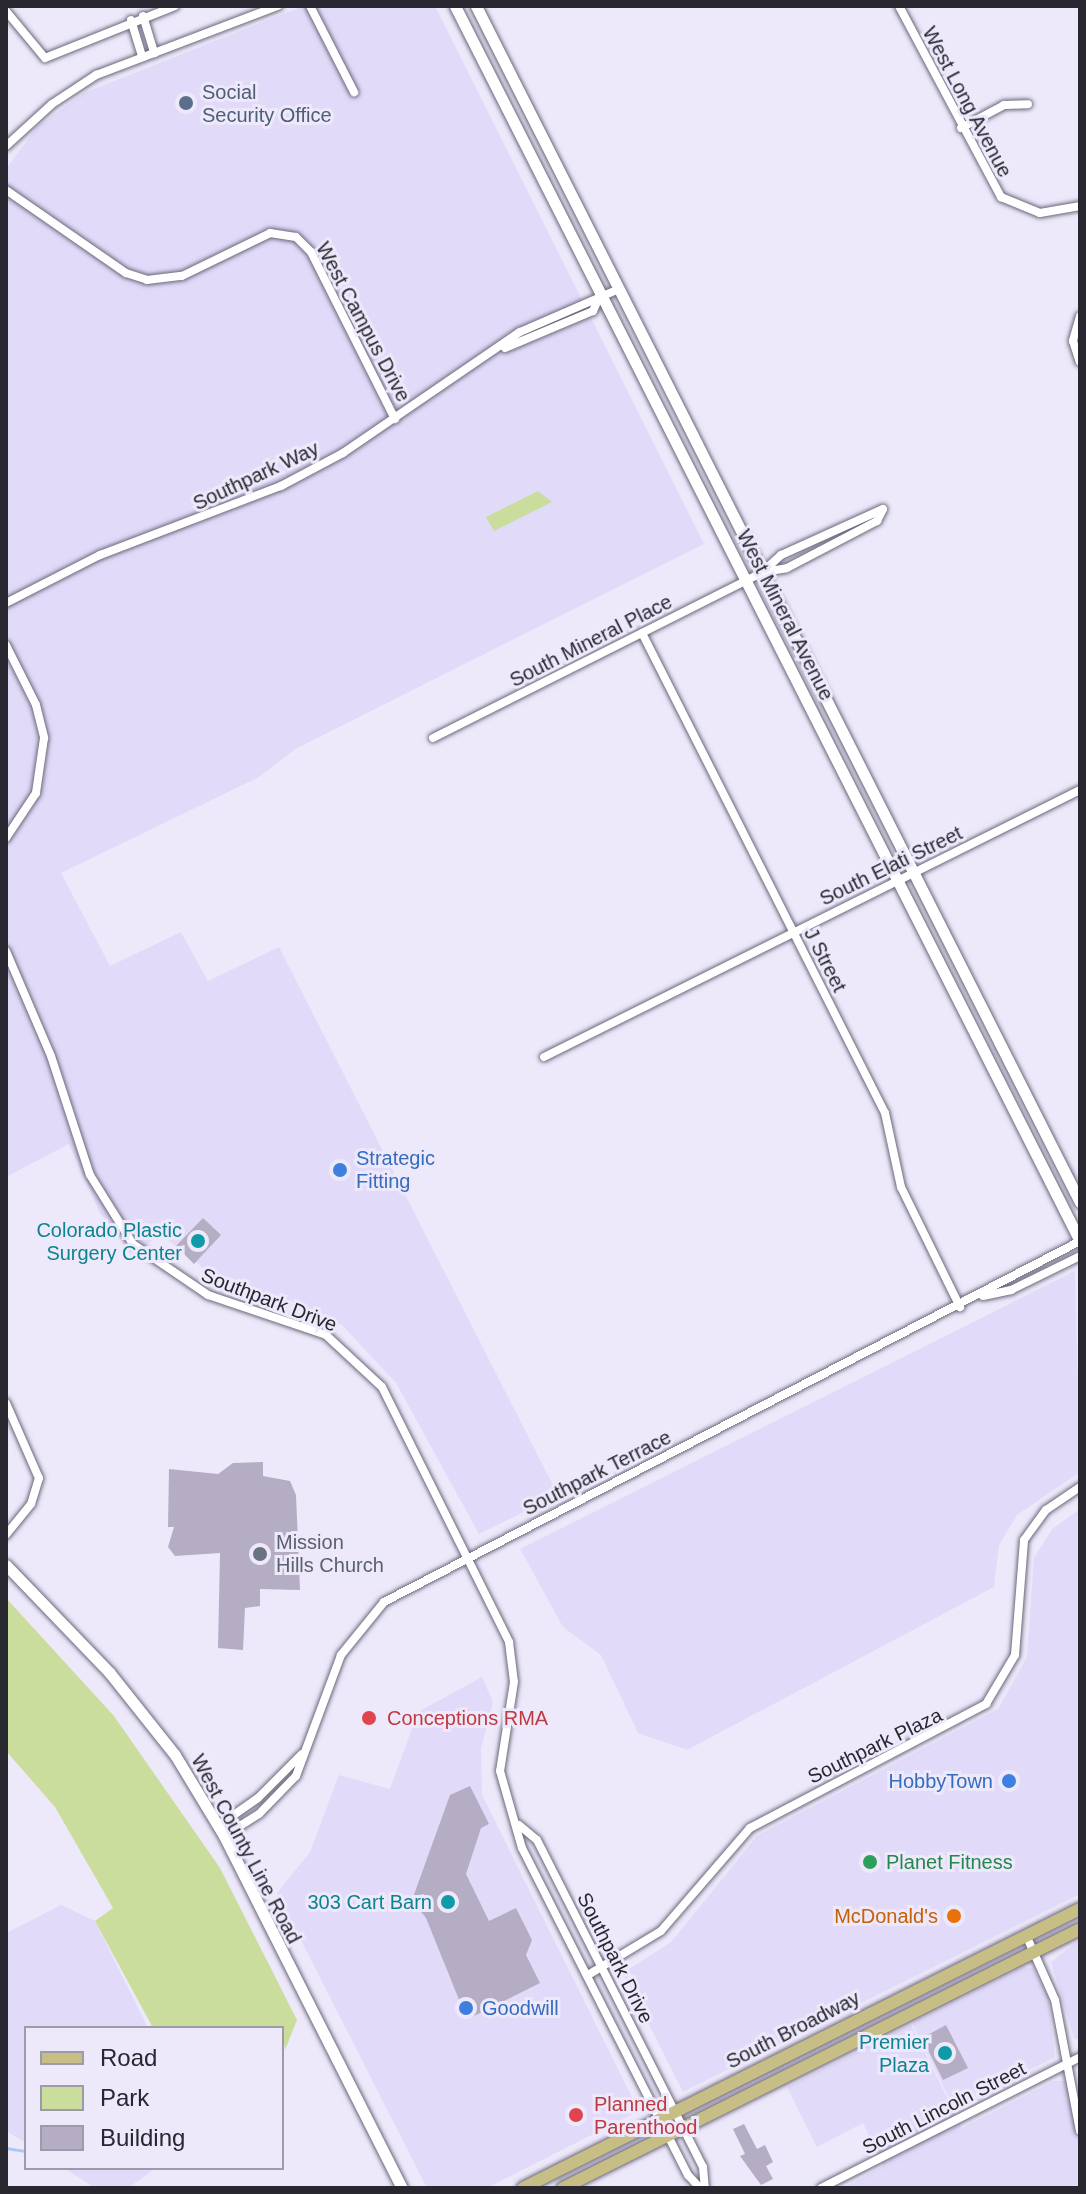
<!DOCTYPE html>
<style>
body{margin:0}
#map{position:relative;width:1086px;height:2194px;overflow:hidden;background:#ede9fb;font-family:Arial,sans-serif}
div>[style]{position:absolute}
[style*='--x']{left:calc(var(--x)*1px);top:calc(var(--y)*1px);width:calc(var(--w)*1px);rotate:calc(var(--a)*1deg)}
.built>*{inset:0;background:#e2daf9}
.green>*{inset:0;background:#cadd9d}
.stream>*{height:3px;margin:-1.5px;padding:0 1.5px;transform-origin:1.5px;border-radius:1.5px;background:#abc7f6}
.building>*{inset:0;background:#b4adc3}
.roads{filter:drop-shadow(0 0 2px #6c677b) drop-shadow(0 0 2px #6c677b)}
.street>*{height:8px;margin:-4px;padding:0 4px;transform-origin:4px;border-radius:4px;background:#fff}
.secondary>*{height:11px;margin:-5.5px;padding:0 5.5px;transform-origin:5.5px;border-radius:5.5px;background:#fff}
.primary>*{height:12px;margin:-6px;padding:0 6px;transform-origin:6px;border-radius:6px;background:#c7be86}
.dots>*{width:22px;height:22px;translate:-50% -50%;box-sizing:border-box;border:4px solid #ede9fb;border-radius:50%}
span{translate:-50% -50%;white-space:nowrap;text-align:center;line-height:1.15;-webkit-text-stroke:6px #ede9fb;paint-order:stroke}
.service-label{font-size:20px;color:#4e5e75}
.left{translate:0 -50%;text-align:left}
.street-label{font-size:20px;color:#28262f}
.shop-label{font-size:20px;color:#366cbe}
.right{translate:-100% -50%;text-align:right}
.culture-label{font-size:20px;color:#0d838f}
.worship-label{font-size:20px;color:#5b616d}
.health-label{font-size:20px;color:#be3a42}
.leisure-label{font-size:20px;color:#27864d}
.food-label{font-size:20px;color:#c56008}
.frame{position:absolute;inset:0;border:8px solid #28262f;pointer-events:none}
.legend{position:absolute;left:24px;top:2026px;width:260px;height:144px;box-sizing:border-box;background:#ede9fb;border:2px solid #9e9ba9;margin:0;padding:10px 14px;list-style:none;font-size:24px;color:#28262f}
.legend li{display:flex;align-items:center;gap:16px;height:40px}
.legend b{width:40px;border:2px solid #9e9ba9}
</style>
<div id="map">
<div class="built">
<div style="clip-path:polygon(303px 6px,435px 6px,704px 544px,297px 748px,259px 777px,61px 873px,110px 966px,181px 932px,208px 981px,279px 947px,558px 1495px,479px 1534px,396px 1383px,342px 1325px,212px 1275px,159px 1233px,135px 1257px,100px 1213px,69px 1144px,6px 1177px,6px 169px,37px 127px,84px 93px)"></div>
<div style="clip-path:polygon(1075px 1271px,1080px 1472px,1017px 1515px,999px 1545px,994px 1587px,687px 1750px,638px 1733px,601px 1655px,563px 1627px,520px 1549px)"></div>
<div style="clip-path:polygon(1080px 1509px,1080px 1894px,683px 2092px,623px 1973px,671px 1942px,757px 1836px,998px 1709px,1027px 1657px,1034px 1558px,1052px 1529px)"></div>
<div style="clip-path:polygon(482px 1677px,493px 1702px,481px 1749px,482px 1795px,639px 2111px,487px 2188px,427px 2188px,277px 1893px,310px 1852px,339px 1775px,390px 1789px,418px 1712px)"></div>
<div style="clip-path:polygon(61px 1905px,95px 1921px,148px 2028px,26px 2028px,26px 2143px,6px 2131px,6px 1933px)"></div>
<div style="clip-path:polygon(1080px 1939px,1080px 2041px,1074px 2038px,1051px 1962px)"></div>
<div style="clip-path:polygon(1024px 1967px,1033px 1968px,1048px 1996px,1055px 2057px,954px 2108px,912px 2023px)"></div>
<div style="clip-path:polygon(911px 2024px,962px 2128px,1054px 2081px,1067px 2081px,1080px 2140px,1080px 2188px,843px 2188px,883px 2166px,863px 2123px,817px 2147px,787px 2087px)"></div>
<div style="clip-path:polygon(64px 2168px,156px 2168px,128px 2188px,95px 2188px)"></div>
</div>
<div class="green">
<div style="clip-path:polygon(538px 491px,552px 502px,494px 531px,486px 517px)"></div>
<div style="clip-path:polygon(6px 1598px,114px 1716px,220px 1868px,297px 2020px,285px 2050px,282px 2028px,153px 2028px,95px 1921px,113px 1908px,55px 1807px,6px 1751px)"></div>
</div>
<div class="stream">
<div style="--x:6;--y:2148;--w:20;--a:9"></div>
</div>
<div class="building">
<div style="clip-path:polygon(203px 1218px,221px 1235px,194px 1264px,176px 1246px)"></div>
<div style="clip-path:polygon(263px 1462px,263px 1476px,290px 1481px,296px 1495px,300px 1590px,260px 1589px,260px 1606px,245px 1608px,243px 1650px,218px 1648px,220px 1553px,175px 1556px,168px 1547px,174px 1527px,168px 1527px,169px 1469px,218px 1474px,233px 1463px)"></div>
<div style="clip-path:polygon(470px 1786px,489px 1824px,481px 1828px,466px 1874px,489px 1921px,516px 1908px,532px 1940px,526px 1955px,540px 1983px,474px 2016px,471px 2009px,464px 2012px,426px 1918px,412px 1900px,450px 1795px)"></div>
<div style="clip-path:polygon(946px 2025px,968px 2068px,943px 2080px,922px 2038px)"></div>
<div style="clip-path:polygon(744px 2124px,757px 2149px,765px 2145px,773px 2162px,766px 2166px,773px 2179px,761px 2185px,740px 2156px,745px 2154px,733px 2129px)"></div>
</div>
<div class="roads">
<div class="street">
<div style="--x:310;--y:6;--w:97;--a:62.9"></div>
<div style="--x:899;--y:6;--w:217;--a:61.9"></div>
<div style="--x:1001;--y:197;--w:42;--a:22.3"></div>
<div style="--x:1040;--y:213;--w:41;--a:-9.9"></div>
<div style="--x:6;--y:11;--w:61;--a:50.3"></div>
<div style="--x:45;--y:58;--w:140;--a:-21.8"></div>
<div style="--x:143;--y:16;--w:39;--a:73"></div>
<div style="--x:131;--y:20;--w:39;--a:73"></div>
<div style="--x:961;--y:128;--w:49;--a:-28.1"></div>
<div style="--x:1004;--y:105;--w:24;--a:-2"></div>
<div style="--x:6;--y:146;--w:62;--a:-42.4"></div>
<div style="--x:52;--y:104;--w:53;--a:-33.4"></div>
<div style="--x:96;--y:75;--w:195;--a:-20.8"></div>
<div style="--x:6;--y:190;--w:146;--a:34.7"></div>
<div style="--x:126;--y:273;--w:22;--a:18"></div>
<div style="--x:147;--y:280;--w:35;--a:-7"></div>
<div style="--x:182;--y:276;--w:98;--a:-26"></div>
<div style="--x:270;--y:233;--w:26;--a:9"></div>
<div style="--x:296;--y:237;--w:21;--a:45"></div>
<div style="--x:311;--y:252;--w:187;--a:63.3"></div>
<div style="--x:1080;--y:316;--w:26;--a:106"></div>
<div style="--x:1073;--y:341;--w:22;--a:72"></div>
<div style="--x:505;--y:348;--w:95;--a:-22.8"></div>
<div style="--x:593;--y:311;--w:12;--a:-66"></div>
<div style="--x:6;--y:603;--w:106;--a:-27.1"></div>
<div style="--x:100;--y:555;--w:194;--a:-20.9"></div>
<div style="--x:281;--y:486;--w:70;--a:-28"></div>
<div style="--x:343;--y:453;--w:214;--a:-34.4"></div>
<div style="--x:520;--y:332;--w:108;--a:-23.5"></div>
<div style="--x:642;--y:633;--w:538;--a:63.15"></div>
<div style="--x:885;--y:1113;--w:76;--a:77.8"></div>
<div style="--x:901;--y:1187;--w:134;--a:63.8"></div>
<div style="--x:6;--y:645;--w:67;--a:63.4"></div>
<div style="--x:36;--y:705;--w:34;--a:76"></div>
<div style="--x:44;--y:738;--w:56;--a:98.3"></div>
<div style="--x:36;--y:793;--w:54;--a:123.7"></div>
<div style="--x:433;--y:738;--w:369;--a:-26.7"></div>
<div style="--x:763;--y:572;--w:24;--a:-9"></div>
<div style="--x:787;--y:568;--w:102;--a:-27.6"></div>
<div style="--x:877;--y:521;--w:13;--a:-63"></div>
<div style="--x:883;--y:509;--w:112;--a:155.7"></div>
<div style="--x:781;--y:555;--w:25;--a:137"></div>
<div style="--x:6;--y:951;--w:114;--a:66.8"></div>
<div style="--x:51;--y:1056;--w:125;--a:71.9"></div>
<div style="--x:90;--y:1175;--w:81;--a:58.1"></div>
<div style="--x:133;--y:1244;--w:91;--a:34.2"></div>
<div style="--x:208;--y:1295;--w:125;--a:18.7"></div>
<div style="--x:326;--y:1335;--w:76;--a:42.9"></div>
<div style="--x:382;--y:1387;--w:285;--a:63.5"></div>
<div style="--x:509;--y:1642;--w:40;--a:82.9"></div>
<div style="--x:514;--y:1682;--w:90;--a:98.9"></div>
<div style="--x:500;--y:1771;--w:80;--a:74.1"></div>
<div style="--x:522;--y:1848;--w:367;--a:63.1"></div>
<div style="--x:688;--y:2175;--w:18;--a:47"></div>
<div style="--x:544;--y:1057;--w:599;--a:-26.48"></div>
<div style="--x:983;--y:1296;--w:29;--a:-12"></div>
<div style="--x:1011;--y:1290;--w:77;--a:-26.2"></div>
<div style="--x:6;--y:1403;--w:82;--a:66.3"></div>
<div style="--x:39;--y:1478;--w:27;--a:107"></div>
<div style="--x:31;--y:1504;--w:40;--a:129"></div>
<div style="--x:519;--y:1825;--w:23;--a:40"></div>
<div style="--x:537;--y:1840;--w:367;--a:63.1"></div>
<div style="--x:703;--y:2167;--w:21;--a:85"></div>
<div style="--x:218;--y:1826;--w:49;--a:-35"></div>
<div style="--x:258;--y:1798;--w:62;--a:-45"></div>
<div style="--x:224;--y:1836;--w:41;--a:-32.2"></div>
<div style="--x:259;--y:1814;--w:53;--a:-45.8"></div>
<div style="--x:296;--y:1776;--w:129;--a:-69.6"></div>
<div style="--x:341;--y:1655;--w:68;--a:-50.9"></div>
<div style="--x:384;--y:1602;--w:784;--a:-27.41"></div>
<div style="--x:1026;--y:1935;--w:71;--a:66"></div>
<div style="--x:1055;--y:2000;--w:133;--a:79.2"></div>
<div style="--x:588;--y:1975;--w:85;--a:-31.1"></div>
<div style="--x:661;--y:1931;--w:136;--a:-49.2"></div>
<div style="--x:750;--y:1828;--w:267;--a:-27.7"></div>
<div style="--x:986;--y:1704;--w:57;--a:-59.4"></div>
<div style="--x:1015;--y:1655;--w:115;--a:-85.5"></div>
<div style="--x:1024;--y:1540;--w:37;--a:-54"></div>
<div style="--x:1046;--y:1510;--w:41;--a:-34.1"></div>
<div style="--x:821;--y:2188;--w:290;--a:-26.8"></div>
</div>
<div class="secondary">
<div style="--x:455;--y:6;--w:1384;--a:63.16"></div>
<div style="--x:476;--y:6;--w:1340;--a:63.21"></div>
<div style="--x:6;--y:1565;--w:149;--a:46.1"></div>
<div style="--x:109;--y:1672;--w:106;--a:51.5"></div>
<div style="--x:175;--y:1755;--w:95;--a:58.8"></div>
<div style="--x:224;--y:1836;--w:394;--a:63.2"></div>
</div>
<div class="primary">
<div style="--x:523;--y:2188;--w:623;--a:-26.61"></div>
<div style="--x:563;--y:2188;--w:578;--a:-26.61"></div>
</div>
</div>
<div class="dots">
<div style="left:186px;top:103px;background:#5c6f8a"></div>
<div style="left:340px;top:1170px;background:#3f7fe0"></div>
<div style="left:198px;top:1241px;background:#0f9aa8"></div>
<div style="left:260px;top:1554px;background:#6b7280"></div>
<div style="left:369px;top:1718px;background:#e0444e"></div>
<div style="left:1009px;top:1781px;background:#3f7fe0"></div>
<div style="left:870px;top:1862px;background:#2e9e5b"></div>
<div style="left:448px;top:1902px;background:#0f9aa8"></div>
<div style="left:954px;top:1916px;background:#e8710a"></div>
<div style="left:466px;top:2008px;background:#3f7fe0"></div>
<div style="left:945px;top:2053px;background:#0f9aa8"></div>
<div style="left:576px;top:2115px;background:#e0444e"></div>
</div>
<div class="service-label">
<span class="left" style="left:202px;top:104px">Social<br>Security Office</span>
</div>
<div class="street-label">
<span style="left:967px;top:102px;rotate:62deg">West Long Avenue</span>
<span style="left:363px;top:322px;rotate:62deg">West Campus Drive</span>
<span style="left:256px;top:476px;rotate:-25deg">Southpark Way</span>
<span style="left:785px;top:615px;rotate:63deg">West Mineral Avenue</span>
<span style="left:591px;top:641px;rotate:-27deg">South Mineral Place</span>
<span style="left:891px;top:866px;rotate:-26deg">South Elati Street</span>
<span style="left:825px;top:960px;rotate:63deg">J Street</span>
<span style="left:269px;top:1300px;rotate:21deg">Southpark Drive</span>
<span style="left:597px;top:1473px;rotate:-27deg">Southpark Terrace</span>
<span style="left:875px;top:1746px;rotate:-26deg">Southpark Plaza</span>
<span style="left:246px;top:1849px;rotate:62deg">West County Line Road</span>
<span style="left:615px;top:1958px;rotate:63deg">Southpark Drive</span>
<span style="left:793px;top:2030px;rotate:-27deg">South Broadway</span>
<span style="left:944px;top:2108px;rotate:-27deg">South Lincoln Street</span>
</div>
<div class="shop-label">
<span class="left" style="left:356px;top:1170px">Strategic<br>Fitting</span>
<span class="right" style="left:993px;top:1781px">HobbyTown</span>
<span class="left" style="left:482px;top:2008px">Goodwill</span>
</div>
<div class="culture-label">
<span class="right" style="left:182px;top:1242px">Colorado Plastic<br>Surgery Center</span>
<span class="right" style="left:432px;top:1902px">303 Cart Barn</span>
<span class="right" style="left:929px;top:2054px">Premier<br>Plaza</span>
</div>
<div class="worship-label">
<span class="left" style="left:276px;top:1554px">Mission<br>Hills Church</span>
</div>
<div class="health-label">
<span class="left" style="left:387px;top:1718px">Conceptions RMA</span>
<span class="left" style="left:594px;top:2116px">Planned<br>Parenthood</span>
</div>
<div class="leisure-label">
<span class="left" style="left:886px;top:1862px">Planet Fitness</span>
</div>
<div class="food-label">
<span class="right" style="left:938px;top:1916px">McDonald's</span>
</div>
<div class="frame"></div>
<ul class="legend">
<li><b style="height:10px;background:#c7be86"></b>Road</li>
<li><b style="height:22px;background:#cadd9d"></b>Park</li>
<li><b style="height:22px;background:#b4adc3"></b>Building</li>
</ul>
</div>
